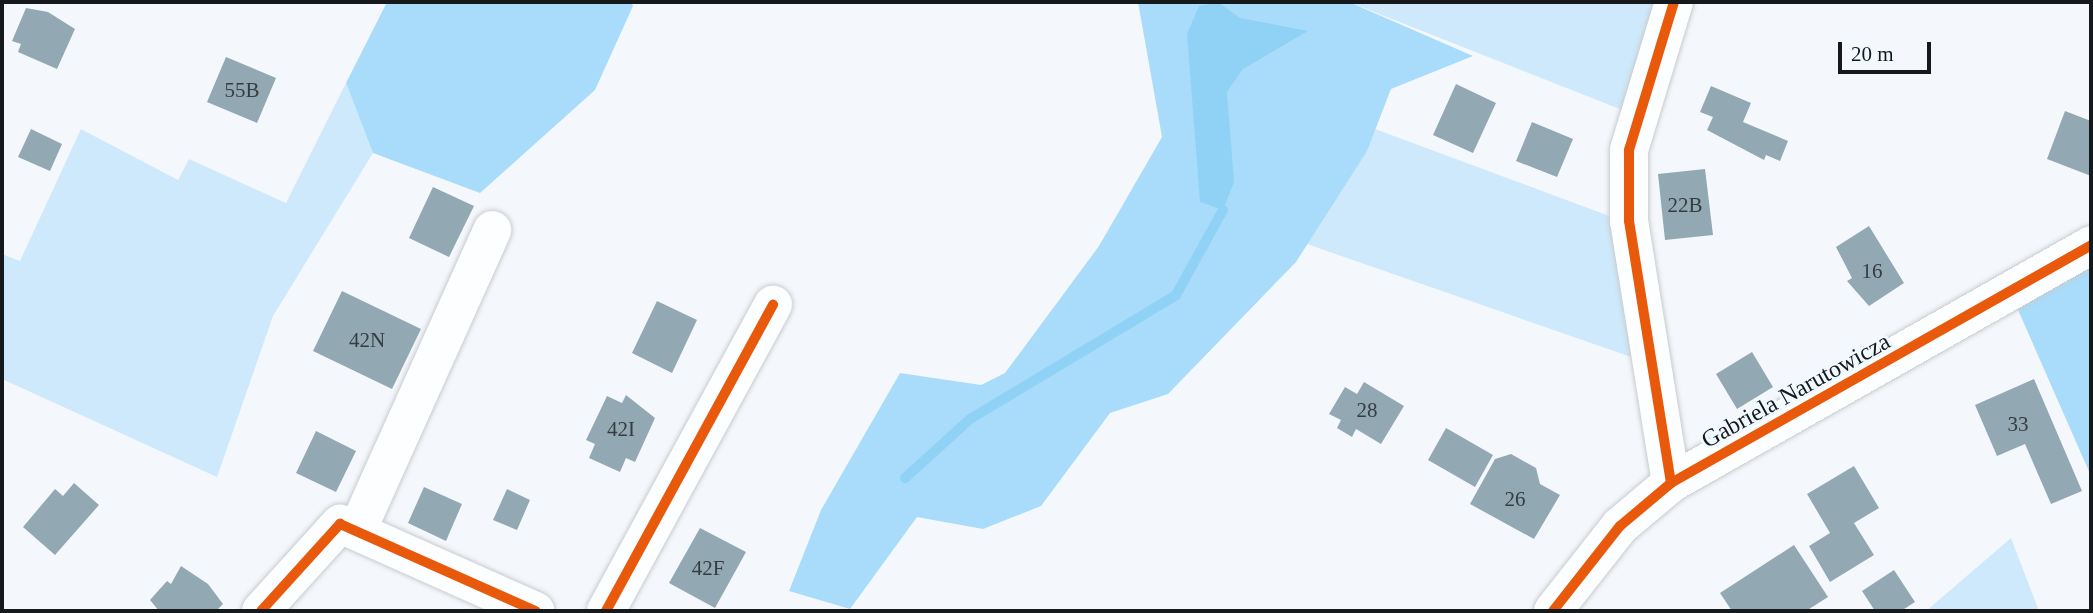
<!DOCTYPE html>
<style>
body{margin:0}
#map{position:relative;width:2093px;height:613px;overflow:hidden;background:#f4f8fc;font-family:"Times New Roman",serif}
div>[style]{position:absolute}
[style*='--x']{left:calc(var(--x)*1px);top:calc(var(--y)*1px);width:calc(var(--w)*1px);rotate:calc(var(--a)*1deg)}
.green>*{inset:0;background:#cee9fb}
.forest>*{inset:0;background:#a8dcfa}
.water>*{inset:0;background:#90d2f6}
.stream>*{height:10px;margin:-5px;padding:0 5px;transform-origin:5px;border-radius:5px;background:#90d2f6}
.building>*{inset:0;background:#92a8b3}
.roads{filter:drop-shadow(0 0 2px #c9cbce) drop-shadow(0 0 2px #c9cbce)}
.minor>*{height:38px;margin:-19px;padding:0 19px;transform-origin:19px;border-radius:19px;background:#fdfeff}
.cycleway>*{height:10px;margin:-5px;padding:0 5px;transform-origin:5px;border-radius:5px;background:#e8590c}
span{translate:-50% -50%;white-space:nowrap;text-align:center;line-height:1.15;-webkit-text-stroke:6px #f0f9ff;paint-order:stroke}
.number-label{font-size:21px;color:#353d41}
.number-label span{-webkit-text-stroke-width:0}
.street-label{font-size:24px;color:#16191b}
.frame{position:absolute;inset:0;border:4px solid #16191b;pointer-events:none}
.scale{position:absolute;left:1838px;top:42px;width:93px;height:32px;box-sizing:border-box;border:4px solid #16191b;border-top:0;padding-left:9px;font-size:21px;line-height:24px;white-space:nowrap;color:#16191b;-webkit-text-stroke:5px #f0f9ff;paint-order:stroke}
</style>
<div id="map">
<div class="green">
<div style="clip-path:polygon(1349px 2px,1662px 2px,1630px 113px)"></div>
<div style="clip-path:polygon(346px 83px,373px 153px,273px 316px,217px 477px,2px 379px,2px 254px,20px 261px,81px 129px,178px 180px,189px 159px,286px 203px)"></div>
<div style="clip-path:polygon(1375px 129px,1620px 220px,1634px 358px,1307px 244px)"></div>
<div style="clip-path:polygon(2011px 538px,2039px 611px,1926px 611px)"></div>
</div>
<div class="forest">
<div style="clip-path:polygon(387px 2px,631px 2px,633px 6px,595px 90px,480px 193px,373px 153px,346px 83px)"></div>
<div style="clip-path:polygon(1138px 2px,1349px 2px,1473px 56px,1391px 89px,1367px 151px,1296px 262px,1168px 394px,1110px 413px,1041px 506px,983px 529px,917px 517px,850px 609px,789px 591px,821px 510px,900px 373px,981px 385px,1005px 373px,1099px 246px,1162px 137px)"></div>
<div style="clip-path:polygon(2091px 245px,2091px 476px,2011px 294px)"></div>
</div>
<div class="water">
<div style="clip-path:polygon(1218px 2px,1240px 18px,1308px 31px,1243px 69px,1227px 92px,1234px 182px,1223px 210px,1200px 202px,1187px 34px,1199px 6px)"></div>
</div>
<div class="stream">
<div style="--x:905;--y:478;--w:88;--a:-42.2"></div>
<div style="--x:970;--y:419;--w:240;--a:-31"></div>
<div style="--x:1176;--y:295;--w:97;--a:-61.1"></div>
</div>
<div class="building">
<div style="clip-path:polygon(26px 8px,48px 12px,75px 29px,57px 69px,18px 52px,21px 44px,12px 41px)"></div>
<div style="clip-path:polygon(226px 57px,276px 78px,257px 123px,207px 102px)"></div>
<div style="clip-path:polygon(1456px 84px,1496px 103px,1473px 153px,1433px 135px)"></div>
<div style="clip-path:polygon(1711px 86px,1751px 103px,1743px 122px,1788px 141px,1780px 161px,1766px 155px,1764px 160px,1707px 130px,1713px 117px,1700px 112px)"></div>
<div style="clip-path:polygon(2065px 111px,2091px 121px,2091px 176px,2047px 159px)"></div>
<div style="clip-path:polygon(1532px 122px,1573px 139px,1557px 177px,1516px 161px)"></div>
<div style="clip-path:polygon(31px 129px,62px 144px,50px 171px,18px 157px)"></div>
<div style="clip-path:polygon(1705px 169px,1713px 235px,1665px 240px,1658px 174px)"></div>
<div style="clip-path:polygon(433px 187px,474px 206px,449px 257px,409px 238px)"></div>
<div style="clip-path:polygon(1869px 226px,1904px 283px,1869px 306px,1847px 281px,1852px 278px,1836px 247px)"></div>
<div style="clip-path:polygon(342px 291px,421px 329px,392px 389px,313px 351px)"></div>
<div style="clip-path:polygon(657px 301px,697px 320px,672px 373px,632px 353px)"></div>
<div style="clip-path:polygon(1752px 352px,1773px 387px,1737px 409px,1716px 374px)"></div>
<div style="clip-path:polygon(2034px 379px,2082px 491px,2051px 504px,2025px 444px,1997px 456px,1975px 405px)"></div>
<div style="clip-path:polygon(1364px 382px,1404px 406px,1381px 444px,1356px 429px,1352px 437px,1337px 428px,1341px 420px,1329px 414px,1345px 387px,1357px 394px)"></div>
<div style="clip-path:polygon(626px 395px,655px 418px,635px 462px,626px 458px,620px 472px,589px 458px,595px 444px,586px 440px,607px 396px,622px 403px)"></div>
<div style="clip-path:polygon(1446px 428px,1493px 455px,1475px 487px,1428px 460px)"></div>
<div style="clip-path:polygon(316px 431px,356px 451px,336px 492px,296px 473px)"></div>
<div style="clip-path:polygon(1511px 454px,1536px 468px,1540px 484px,1560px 495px,1534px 539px,1470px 504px,1495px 459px)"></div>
<div style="clip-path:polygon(1854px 466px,1879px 508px,1854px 523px,1874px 555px,1830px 582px,1809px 546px,1830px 533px,1807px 494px)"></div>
<div style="clip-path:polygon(74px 483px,99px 505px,55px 555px,23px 527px,55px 489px,63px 496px)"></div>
<div style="clip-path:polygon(424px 487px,462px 504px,446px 541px,408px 523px)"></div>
<div style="clip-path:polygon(507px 489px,530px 500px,517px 530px,493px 520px)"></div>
<div style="clip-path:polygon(700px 528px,746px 552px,715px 608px,669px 583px)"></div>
<div style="clip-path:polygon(1794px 545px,1828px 597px,1806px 611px,1732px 611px,1720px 593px)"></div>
<div style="clip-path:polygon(181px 566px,208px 584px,223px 604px,216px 611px,159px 611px,150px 600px,167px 581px,171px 584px)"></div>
<div style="clip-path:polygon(1894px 570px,1915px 602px,1901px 611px,1875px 611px,1862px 591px)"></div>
</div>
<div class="roads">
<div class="minor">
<div style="--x:1671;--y:483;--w:265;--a:-99.1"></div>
<div style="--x:1629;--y:221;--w:71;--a:-90"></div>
<div style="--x:1629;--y:150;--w:155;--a:-73.1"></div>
<div style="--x:357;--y:531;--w:330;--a:-65.8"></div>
<div style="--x:261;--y:611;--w:118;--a:-47.8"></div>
<div style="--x:340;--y:524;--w:214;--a:24"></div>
<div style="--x:606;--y:611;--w:349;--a:-61.4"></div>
<div style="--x:1553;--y:611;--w:108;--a:-51.8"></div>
<div style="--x:1620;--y:526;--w:67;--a:-40.1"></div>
<div style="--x:1671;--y:483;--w:483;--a:-29.5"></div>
</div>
</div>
<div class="cycleway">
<div style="--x:1671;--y:483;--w:265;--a:-99.1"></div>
<div style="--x:1629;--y:221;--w:71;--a:-90"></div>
<div style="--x:1629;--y:150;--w:155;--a:-73.1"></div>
<div style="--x:261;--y:611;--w:118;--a:-47.8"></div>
<div style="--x:340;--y:524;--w:214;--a:24"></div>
<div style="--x:606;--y:611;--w:349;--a:-61.4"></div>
<div style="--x:1553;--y:611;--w:108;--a:-51.8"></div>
<div style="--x:1620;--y:526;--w:67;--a:-40.1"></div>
<div style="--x:1671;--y:483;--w:483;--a:-29.5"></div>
</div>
<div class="number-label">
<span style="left:242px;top:90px">55B</span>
<span style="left:1685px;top:205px">22B</span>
<span style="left:1872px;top:271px">16</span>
<span style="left:367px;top:340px">42N</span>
<span style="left:1367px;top:410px">28</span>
<span style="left:2018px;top:424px">33</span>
<span style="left:621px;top:429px">42I</span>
<span style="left:1515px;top:499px">26</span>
<span style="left:708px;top:568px">42F</span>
</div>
<div class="street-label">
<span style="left:1796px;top:391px;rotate:-29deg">Gabriela Narutowicza</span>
</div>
<div class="frame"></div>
<div class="scale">20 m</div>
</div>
